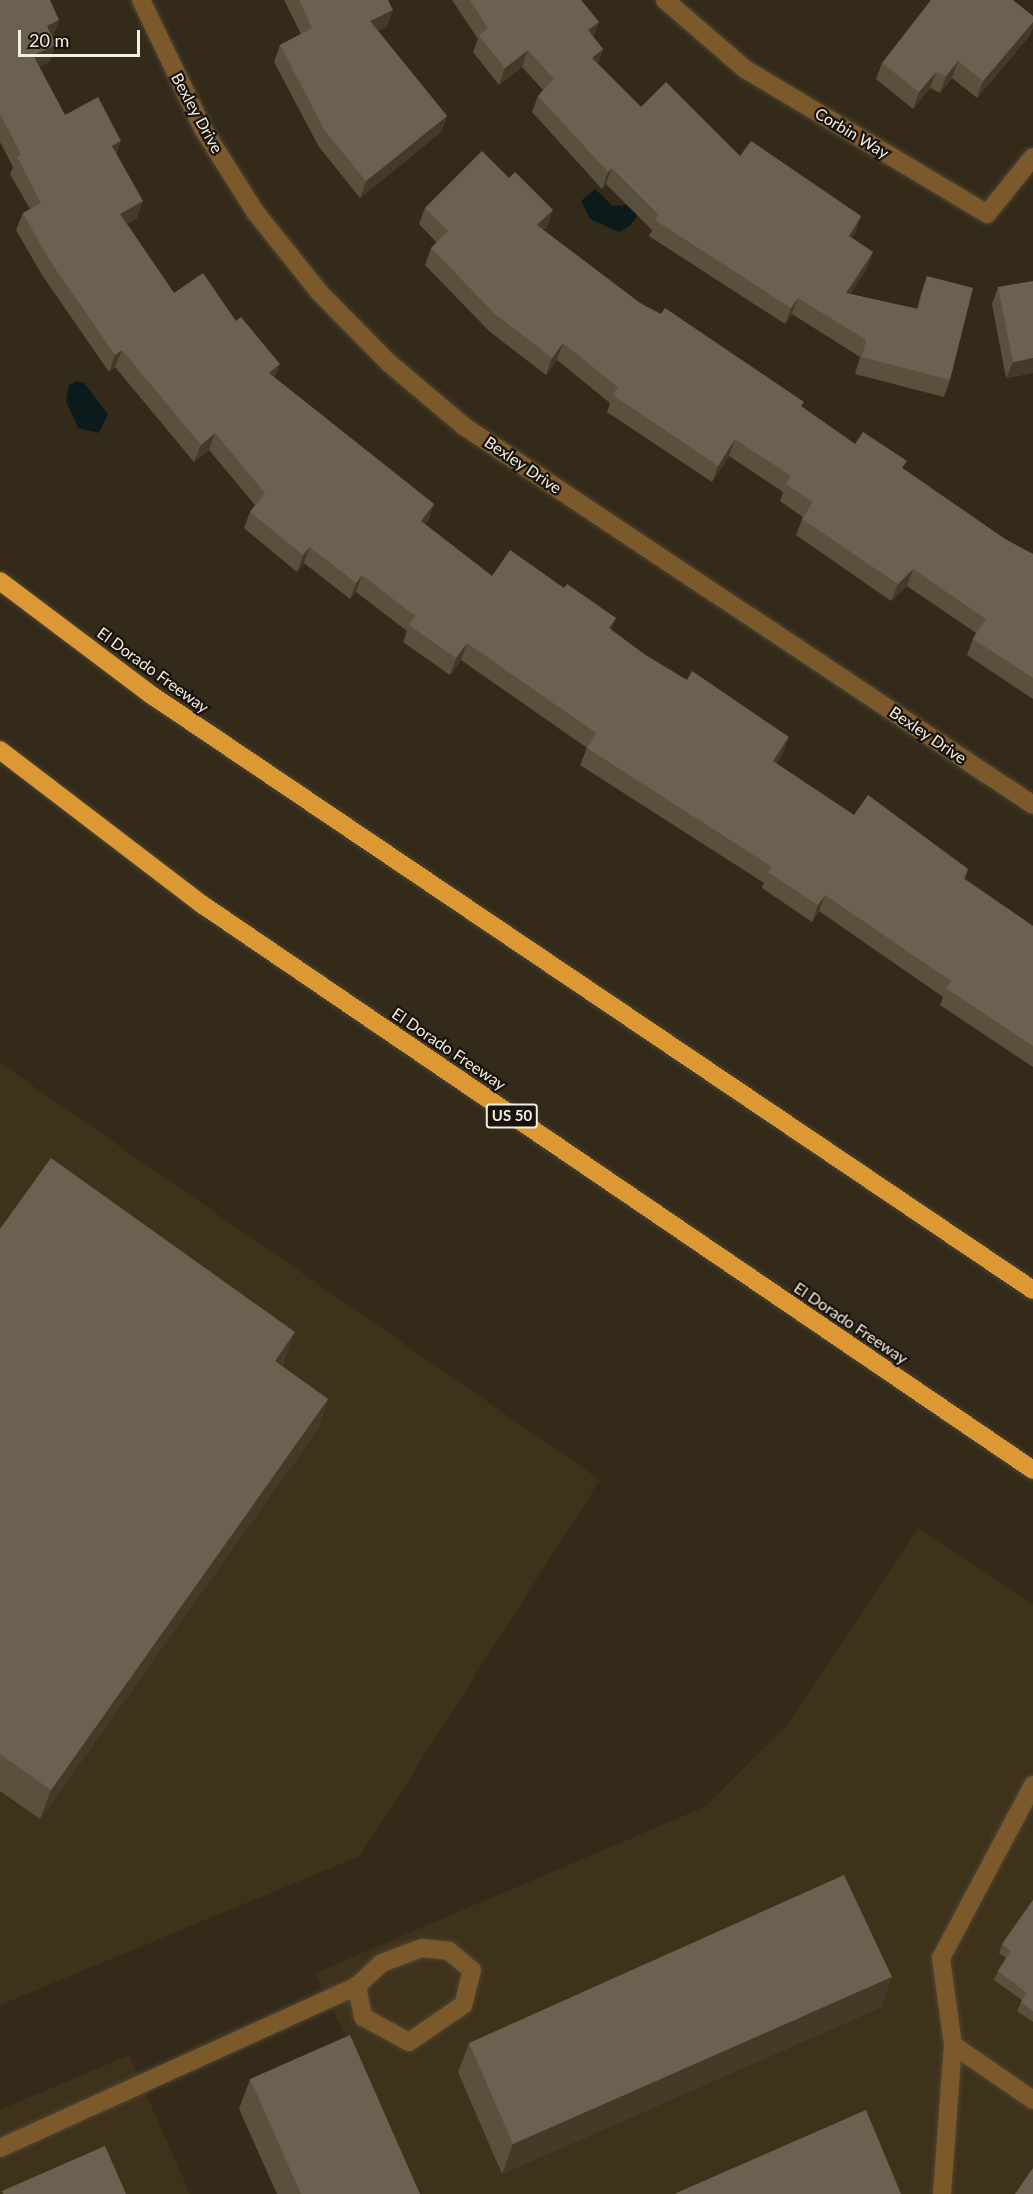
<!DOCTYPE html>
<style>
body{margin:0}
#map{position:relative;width:1033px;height:2194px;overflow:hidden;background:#332a19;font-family:Lato,sans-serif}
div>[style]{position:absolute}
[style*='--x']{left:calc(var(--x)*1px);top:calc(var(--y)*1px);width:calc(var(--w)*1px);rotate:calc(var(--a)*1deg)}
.built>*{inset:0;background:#3f321a}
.water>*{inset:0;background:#0b1b1c}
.roads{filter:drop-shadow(0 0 2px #4e4535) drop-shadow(0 0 2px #4e4535)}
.lane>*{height:18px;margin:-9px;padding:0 9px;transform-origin:9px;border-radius:9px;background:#7b592a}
.street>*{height:18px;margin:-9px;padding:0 9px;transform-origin:9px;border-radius:9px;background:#7b592a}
.highway>*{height:18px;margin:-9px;padding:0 9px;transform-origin:9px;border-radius:9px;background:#dc9933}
.wall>*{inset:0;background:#5a503e}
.shaded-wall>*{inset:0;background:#433a28}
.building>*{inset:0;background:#6a6150}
span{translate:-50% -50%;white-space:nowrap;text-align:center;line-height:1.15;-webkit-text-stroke:4.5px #18130c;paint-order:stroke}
.shield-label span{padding:2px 4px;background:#18130c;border:2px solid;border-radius:4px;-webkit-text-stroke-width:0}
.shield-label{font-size:15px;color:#f3ede2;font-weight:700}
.street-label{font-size:16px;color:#f3ede2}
.scale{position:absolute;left:18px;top:30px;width:122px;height:27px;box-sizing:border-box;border:3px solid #f3ede2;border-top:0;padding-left:8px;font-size:18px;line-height:21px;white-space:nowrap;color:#f3ede2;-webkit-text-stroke:4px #18130c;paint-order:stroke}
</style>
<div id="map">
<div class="built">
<div style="clip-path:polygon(0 1063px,600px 1480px,360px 1856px,0 2005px)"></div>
<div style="clip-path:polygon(918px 1527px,1033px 1605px,1033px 2194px,420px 2194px,315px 1973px,704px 1807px,788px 1725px)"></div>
<div style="clip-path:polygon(129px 2055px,190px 2194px,0 2194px,0 2110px)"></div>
</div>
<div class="water">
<div style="clip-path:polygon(595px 189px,613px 206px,627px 205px,638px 215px,630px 226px,619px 232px,590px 219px,581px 201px)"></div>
<div style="clip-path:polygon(76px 381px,84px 383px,108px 414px,99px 433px,78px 428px,66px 401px,69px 385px)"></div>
</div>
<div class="roads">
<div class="lane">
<div style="--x:953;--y:2045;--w:97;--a:34.5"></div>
<div style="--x:0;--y:2148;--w:392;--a:-24.4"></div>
<div style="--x:357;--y:1986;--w:34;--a:-43"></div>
<div style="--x:382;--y:1963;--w:43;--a:-20.6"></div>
<div style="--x:422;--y:1948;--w:27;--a:6"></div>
<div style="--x:449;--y:1951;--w:30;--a:40"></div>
<div style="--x:472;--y:1970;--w:36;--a:104"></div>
<div style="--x:463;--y:2005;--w:65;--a:145.6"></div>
<div style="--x:409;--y:2042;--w:52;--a:-151.5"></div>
<div style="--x:363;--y:2017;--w:32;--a:-101"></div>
<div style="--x:942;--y:2194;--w:149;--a:-85.8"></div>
<div style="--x:953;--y:2045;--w:88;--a:-97.9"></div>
<div style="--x:941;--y:1958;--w:196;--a:-62"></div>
</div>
<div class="street">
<div style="--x:141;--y:0;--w:143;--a:64.3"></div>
<div style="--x:203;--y:129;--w:99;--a:57.8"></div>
<div style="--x:256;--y:213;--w:101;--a:51.4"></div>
<div style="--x:319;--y:292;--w:100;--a:45.4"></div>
<div style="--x:389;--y:363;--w:99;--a:40.1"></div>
<div style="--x:465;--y:427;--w:682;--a:33.64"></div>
<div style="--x:665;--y:0;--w:106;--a:40.8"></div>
<div style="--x:745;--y:69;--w:282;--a:30.9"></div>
<div style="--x:987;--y:214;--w:73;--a:-51.1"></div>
</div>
<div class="highway">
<div style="--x:0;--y:581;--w:188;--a:37"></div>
<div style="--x:150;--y:694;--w:1065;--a:34.02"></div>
<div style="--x:0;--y:750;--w:255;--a:37.4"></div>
<div style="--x:203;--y:905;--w:1004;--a:34.24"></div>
</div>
</div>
<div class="wall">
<div style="clip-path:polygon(0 0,53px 37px,50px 61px,39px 67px,65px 115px,116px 154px,137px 218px,127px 224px,174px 293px,275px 378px,434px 504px,428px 521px,425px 524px,492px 576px,564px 588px,616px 618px,611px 630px,783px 754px,776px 764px,854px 815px,968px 869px,965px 879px,1033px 926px,1033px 1067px,940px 1005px,943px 997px,819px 911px,812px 922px,762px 888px,764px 883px,580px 765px,587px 748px,461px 660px,450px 675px,403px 642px,407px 631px,356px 592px,350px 599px,304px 563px,297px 572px,244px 528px,250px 512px,255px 505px,209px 450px,194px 462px,115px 367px,109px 372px,42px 275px,16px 230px,23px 213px,30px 209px,10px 174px,13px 167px,0 142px)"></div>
<div style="clip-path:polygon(284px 0,388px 0,387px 26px,378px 31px,447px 116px,441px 132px,360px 198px,319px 147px,274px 62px,280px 45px,301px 34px)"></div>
<div style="clip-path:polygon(452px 0,581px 0,599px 22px,593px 37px,603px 49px,598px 64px,641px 107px,861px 216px,855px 233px,852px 238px,873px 252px,867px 268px,850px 294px,917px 309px,921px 293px,927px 276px,950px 380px,944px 397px,855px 374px,860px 357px,792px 314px,785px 324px,649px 236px,652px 230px,606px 184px,602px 189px,532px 112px,538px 96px,543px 90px,522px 67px,499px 85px,473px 52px,478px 39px)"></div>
<div style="clip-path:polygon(1033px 16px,1033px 27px,1030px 35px,977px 98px,952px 78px,940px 93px,930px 88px,913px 109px,876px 79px,882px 63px)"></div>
<div style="clip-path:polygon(425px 208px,547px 227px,543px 230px,640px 303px,802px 407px,855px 444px,904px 469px,1005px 539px,1033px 554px,1033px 699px,967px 655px,973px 639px,976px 633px,907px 586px,891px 601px,796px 535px,803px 517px,780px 501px,783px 492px,729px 456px,712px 482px,607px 412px,610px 403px,557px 360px,546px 375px,489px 331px,425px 265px,431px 248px,437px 243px,419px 224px)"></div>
<div style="clip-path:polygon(998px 287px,1033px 373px,1006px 378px,992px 304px)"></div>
<div style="clip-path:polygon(0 1229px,284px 1362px,282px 1366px,328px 1399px,318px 1429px,40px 1819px,0 1791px)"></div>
<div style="clip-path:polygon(1033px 1900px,1033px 2022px,1017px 2011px,1022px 2000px,994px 1980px,998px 1971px,1006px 1958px,999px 1953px,1002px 1944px)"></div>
<div style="clip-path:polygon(881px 2007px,502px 2174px,458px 2072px,469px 2043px)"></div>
<div style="clip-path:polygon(250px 2079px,420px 2194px,277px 2194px,239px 2109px)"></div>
</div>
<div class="shaded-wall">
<div style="clip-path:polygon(393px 10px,387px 26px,364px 38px,370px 21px)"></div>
<div style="clip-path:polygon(59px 20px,53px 37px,41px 42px,47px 26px)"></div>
<div style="clip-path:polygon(599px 22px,592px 39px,588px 30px)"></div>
<div style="clip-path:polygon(1033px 22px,1033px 27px,1030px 35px,977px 98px,983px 81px)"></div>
<div style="clip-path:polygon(56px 45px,50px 61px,27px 72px,33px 55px)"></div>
<div style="clip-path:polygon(603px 49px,597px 66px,592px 58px)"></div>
<div style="clip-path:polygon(528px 50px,522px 67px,499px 85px,505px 68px)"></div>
<div style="clip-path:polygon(958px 61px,952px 78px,940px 93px,946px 76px)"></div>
<div style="clip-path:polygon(936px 72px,930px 88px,913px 109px,919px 92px)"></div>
<div style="clip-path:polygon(447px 116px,441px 132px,360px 198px,366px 181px)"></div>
<div style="clip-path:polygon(121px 141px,115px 158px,112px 146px)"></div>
<div style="clip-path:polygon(612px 168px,606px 184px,602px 189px,608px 172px)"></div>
<div style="clip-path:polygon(143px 201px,137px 218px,114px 231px,120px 214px)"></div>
<div style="clip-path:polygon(553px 210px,547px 227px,531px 242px,537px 225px)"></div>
<div style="clip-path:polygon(861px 216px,855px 233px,843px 252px,849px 236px)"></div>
<div style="clip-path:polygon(873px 252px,867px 268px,840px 310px,846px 293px)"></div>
<div style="clip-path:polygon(798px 298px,792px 314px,785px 324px,791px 308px)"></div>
<div style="clip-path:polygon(563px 343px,557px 360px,546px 375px,552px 358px)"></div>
<div style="clip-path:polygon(122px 350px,115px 367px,109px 372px,115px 355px)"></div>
<div style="clip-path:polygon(1033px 358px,1033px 373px,1006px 378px,1013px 362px)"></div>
<div style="clip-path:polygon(280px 364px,274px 380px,269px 373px)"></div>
<div style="clip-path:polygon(215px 433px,209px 450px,194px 462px,201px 445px)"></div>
<div style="clip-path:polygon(735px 439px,729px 456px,712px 482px,718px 466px)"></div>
<div style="clip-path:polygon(434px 504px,428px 521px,415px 537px,421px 521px)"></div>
<div style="clip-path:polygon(310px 547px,304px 563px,297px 572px,303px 555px)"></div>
<div style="clip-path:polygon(913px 569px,907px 586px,891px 601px,898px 584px)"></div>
<div style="clip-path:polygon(362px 575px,356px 592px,350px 599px,356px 583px)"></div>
<div style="clip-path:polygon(616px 618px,609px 635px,609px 628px)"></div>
<div style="clip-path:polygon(467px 643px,461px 660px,450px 675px,456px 658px)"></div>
<div style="clip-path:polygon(789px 737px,783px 754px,766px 778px,773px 761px)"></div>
<div style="clip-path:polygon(825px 895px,819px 911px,812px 922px,818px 905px)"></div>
<div style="clip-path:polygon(295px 1332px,284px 1362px,264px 1391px,275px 1361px)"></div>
<div style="clip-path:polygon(328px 1399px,318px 1429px,40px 1819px,51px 1790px)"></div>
<div style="clip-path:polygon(892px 1977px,881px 2007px,502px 2174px,513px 2144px)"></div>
</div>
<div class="building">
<div style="clip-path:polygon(0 0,50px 0,59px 20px,47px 26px,56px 45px,33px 55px,65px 115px,98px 97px,121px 141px,112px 146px,143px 201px,120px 214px,174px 293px,203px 273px,236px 321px,241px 317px,280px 364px,269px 373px,434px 504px,421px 521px,492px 576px,510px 550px,564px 588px,567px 584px,616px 618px,609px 628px,644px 654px,687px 680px,692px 671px,789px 737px,773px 761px,854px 815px,868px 795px,968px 869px,963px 878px,1033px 926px,1033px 1046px,946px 988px,951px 981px,825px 895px,818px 905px,768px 872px,772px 867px,587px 748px,596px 733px,467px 643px,456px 658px,409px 625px,415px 616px,362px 575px,356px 583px,310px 547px,303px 555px,250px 512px,265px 493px,215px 433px,201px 445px,122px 350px,115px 355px,48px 258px,23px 213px,41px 203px,17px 157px,21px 154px,0 114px)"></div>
<div style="clip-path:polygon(299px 0,388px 0,393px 10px,370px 21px,447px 116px,366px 181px,325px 131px,280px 45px,312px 28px)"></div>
<div style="clip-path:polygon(470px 0,581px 0,599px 22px,588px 30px,603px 49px,592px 58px,641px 107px,666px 82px,740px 156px,751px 141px,861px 216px,849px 236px,873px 252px,846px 293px,918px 309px,927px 276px,973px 288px,950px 380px,862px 357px,866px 340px,798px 298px,791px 308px,655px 220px,659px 215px,612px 168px,608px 172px,538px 96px,554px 79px,528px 50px,505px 68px,479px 36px,488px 28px)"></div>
<div style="clip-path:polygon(931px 0,1013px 0,1033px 16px,1033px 22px,983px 81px,958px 61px,946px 76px,936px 72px,919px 92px,882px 63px)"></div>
<div style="clip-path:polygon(482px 151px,509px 178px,515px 172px,553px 210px,537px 225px,640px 303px,661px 314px,665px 308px,804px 402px,801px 406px,855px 444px,863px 432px,907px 461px,902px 468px,1005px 539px,1033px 554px,1033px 678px,973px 639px,986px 619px,913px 569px,898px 584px,802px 519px,813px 502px,786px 484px,791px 476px,735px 439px,718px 466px,613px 395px,618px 387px,563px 343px,552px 358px,495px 314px,431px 248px,448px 231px,425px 208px)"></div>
<div style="clip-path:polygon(1033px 281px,1033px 358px,1013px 362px,998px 287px)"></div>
<div style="clip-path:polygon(51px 1158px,295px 1332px,275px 1361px,328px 1399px,51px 1790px,0 1754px,0 1229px)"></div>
<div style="clip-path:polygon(844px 1875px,892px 1977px,513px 2144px,469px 2043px)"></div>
<div style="clip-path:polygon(1033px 1900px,1033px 2011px,1021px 2002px,1027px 1993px,998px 1971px,1011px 1951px,1002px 1944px)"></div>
<div style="clip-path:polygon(350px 2035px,420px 2194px,301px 2194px,250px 2079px)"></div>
<div style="clip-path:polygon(866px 2110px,901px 2194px,674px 2194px)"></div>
<div style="clip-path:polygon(105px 2146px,126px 2194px,3px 2194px,2px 2191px)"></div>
<div style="clip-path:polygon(1033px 2168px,1033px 2194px,1015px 2194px)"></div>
</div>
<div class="shield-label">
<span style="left:512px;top:1116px">US 50</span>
</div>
<div class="street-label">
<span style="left:197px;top:113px;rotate:61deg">Bexley Drive</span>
<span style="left:852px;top:133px;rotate:31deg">Corbin Way</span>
<span style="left:523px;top:465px;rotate:34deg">Bexley Drive</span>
<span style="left:153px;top:670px;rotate:36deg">El Dorado Freeway</span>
<span style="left:928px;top:735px;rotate:34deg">Bexley Drive</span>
<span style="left:449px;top:1049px;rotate:34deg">El Dorado Freeway</span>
<span style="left:851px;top:1323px;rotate:34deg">El Dorado Freeway</span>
</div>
<div class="scale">20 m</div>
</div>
